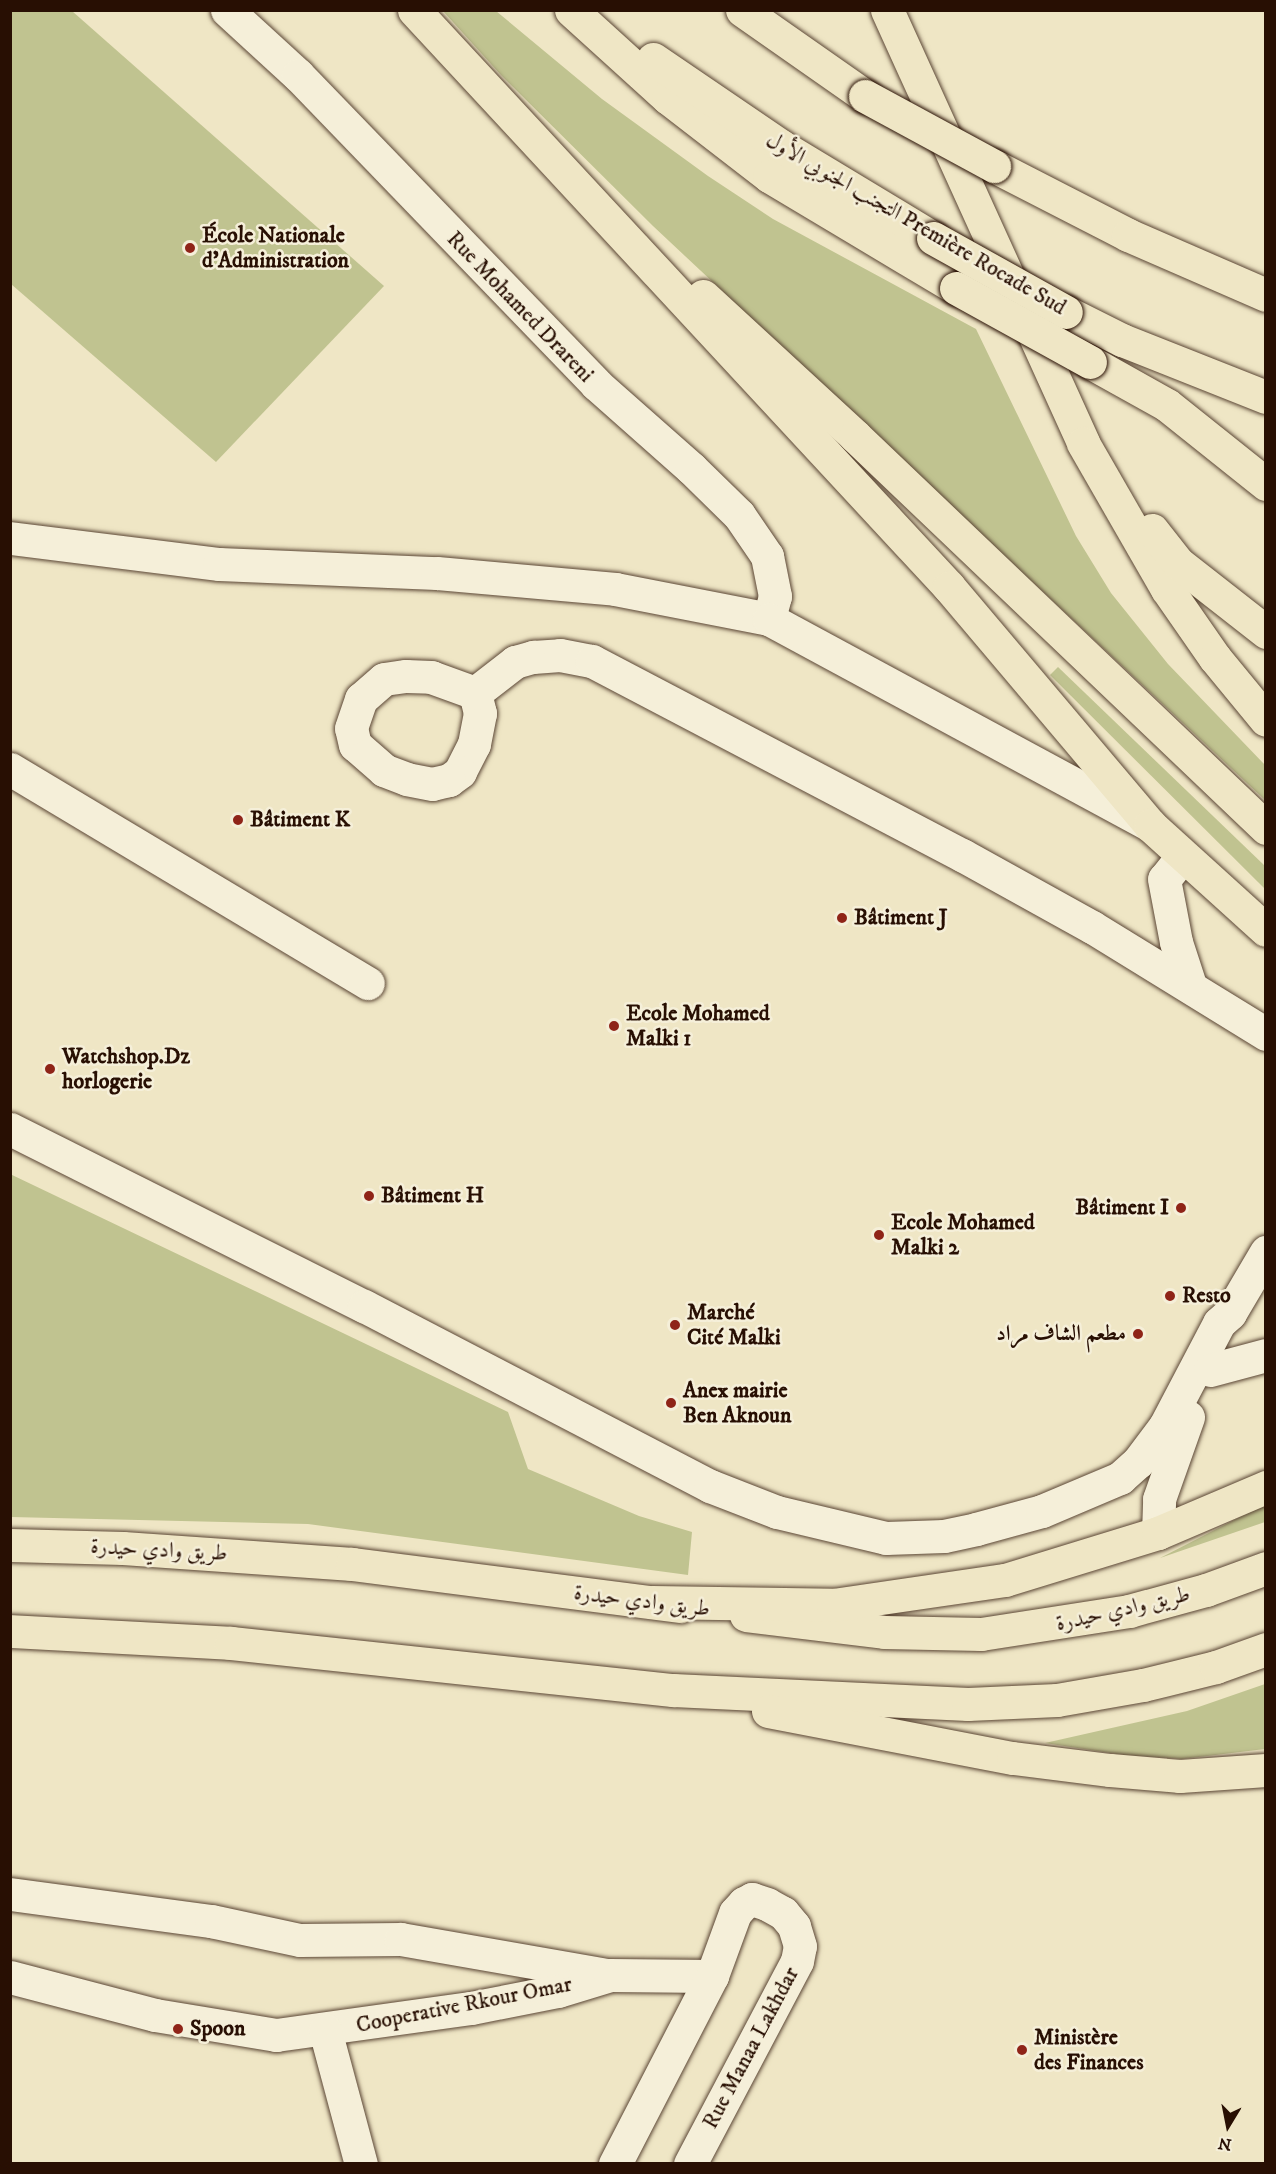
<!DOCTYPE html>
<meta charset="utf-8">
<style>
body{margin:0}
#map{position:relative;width:1276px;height:2174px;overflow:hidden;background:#efe6c5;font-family:"IM FELL DW Pica",Amiri,serif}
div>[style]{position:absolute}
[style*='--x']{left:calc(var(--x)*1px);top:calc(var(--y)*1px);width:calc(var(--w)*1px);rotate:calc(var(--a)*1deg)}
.green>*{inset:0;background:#c0c390}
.roads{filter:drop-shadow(0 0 2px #5a4534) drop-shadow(0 0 2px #5a4534)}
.minor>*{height:33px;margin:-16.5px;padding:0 16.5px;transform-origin:16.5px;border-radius:16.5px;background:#f5efd9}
.major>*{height:33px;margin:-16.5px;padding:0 16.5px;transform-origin:16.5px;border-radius:16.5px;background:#efe6c5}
.highway>*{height:33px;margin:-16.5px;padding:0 16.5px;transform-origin:16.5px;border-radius:16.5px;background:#efe6c5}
.bridges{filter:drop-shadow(0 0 2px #280f03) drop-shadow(0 0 2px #280f03)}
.highway-bridge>*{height:33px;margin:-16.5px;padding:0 16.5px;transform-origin:16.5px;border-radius:16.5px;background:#efe6c5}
.dots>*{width:16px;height:16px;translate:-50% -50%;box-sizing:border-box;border:3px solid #f5efd9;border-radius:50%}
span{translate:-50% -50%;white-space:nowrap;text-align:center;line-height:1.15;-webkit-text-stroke:5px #f5efd9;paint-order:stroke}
.street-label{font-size:22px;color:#280f03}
.poi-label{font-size:22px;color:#280f03;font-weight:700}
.left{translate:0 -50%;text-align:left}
.right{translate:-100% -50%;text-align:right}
.frame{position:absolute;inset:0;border:12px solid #280f03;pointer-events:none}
.north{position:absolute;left:1198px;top:2096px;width:60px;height:60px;-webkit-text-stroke:4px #f5efd9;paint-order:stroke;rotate:190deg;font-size:16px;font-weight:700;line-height:24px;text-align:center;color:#280f03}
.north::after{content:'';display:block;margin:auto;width:21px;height:27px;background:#280f03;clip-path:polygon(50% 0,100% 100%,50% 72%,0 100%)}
</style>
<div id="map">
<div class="green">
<div style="clip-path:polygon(72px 11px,384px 286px,216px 462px,11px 284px,11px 11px)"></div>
<div style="clip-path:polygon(443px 11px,496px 11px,602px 99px,708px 176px,773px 219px,976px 329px,1076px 536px,1111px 593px,1168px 664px,1265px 765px,1265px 800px,653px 226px,500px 74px)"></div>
<div style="clip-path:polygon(1058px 667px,1265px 866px,1265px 889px,1050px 675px)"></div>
<div style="clip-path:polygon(10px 1174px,508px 1412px,528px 1469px,639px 1516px,692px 1532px,688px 1575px,308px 1524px,11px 1517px)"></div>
<div style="clip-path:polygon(1265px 1505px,1265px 1522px,1160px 1558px,1238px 1518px)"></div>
<div style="clip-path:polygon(1265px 1684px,1265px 1749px,1182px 1759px,1123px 1755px,1045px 1743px,1187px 1711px)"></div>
</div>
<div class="roads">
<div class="minor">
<div style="--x:227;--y:10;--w:96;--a:42.5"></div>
<div style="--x:298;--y:75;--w:429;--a:46"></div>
<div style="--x:596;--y:384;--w:127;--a:41.5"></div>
<div style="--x:691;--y:468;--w:67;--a:44.4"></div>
<div style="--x:739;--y:515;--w:50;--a:55.7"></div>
<div style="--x:767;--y:556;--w:41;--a:78.7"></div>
<div style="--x:775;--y:596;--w:24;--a:105"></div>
<div style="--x:10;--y:538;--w:211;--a:7.1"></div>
<div style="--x:219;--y:564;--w:218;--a:2.4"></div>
<div style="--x:437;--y:573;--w:179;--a:5.1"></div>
<div style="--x:615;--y:589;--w:157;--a:11"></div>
<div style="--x:769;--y:619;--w:433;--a:28.4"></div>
<div style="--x:406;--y:676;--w:25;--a:2"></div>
<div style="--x:431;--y:677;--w:47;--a:20"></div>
<div style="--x:475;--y:693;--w:21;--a:76"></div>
<div style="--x:480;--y:713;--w:32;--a:101"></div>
<div style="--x:474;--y:744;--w:31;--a:117"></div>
<div style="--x:460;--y:772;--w:14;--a:144"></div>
<div style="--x:449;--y:780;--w:17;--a:167"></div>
<div style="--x:432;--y:784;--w:25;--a:-169"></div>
<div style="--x:407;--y:779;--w:25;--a:-159"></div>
<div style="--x:384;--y:770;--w:38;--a:-139"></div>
<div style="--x:355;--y:745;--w:17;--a:-103"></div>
<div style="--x:351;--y:728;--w:31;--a:-71"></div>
<div style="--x:361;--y:699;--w:30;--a:-41"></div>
<div style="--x:384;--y:679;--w:22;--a:-8"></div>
<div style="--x:475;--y:693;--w:51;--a:-37.8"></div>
<div style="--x:515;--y:662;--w:19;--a:-16"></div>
<div style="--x:533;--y:657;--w:27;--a:-4"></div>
<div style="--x:560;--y:655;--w:33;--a:11"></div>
<div style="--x:592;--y:661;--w:418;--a:27.7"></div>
<div style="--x:962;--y:855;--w:149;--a:29"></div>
<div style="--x:1092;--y:927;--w:204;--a:31.6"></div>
<div style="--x:10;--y:769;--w:417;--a:30.9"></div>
<div style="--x:1182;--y:857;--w:28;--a:129"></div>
<div style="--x:1164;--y:879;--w:64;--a:79.2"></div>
<div style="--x:1176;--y:942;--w:45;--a:72"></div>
<div style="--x:10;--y:1129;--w:396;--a:26.6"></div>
<div style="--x:364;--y:1306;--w:390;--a:27.5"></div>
<div style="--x:710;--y:1486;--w:72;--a:21.2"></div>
<div style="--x:777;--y:1512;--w:112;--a:13.4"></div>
<div style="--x:886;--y:1538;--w:58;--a:-2"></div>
<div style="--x:944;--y:1536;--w:33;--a:-12"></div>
<div style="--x:976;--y:1529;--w:68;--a:-15.3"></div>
<div style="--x:1042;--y:1511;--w:85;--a:-22.9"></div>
<div style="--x:1120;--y:1478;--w:24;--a:-42"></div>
<div style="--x:1138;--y:1462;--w:45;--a:-53.1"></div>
<div style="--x:1165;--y:1426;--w:116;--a:-62.3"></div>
<div style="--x:1219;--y:1323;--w:15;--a:-42"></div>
<div style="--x:1230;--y:1313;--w:71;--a:-59.5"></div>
<div style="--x:1210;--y:1370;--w:58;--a:-15"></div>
<div style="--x:1158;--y:1533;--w:34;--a:-88"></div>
<div style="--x:1159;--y:1499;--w:87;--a:-70.5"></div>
<div style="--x:10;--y:1894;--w:203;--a:7.7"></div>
<div style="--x:211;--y:1921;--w:91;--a:12.1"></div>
<div style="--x:300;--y:1940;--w:101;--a:-0.6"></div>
<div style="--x:401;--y:1939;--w:204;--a:9.9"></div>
<div style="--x:10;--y:1977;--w:150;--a:14.7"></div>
<div style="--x:155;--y:2015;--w:123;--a:9.4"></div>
<div style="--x:276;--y:2035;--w:197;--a:-7.9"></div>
<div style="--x:471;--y:2008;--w:89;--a:-11.1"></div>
<div style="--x:558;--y:1991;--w:54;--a:-17.1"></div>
<div style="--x:610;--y:1975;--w:102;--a:0.6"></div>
<div style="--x:712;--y:1976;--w:212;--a:117.3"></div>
<div style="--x:325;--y:2030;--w:139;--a:75"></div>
<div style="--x:690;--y:2164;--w:229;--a:-62.2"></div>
<div style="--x:797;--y:1961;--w:15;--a:-79"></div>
<div style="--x:800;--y:1946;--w:21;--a:-107"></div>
<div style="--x:794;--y:1926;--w:17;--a:-130"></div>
<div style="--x:783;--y:1913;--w:18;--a:-151"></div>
<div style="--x:767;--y:1904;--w:16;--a:-162"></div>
<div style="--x:752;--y:1899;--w:9;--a:153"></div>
<div style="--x:744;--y:1903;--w:13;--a:132"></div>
<div style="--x:735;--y:1913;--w:67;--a:110.1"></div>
</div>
<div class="major">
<div style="--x:10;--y:1545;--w:113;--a:1.5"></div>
<div style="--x:123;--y:1548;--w:230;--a:4"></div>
<div style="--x:352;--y:1564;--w:331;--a:7.3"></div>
<div style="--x:746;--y:1615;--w:139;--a:7"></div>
<div style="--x:884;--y:1632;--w:97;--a:1.2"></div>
<div style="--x:981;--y:1634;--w:150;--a:-8.8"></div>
<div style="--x:1129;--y:1611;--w:80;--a:-15.3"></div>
<div style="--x:1206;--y:1590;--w:64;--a:-20.1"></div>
<div style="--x:10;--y:1631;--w:221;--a:3.1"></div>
<div style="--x:231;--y:1643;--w:444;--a:6.1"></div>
<div style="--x:673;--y:1690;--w:295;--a:2.7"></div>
<div style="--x:968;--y:1704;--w:89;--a:-2.6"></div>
<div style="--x:1057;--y:1700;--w:87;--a:-9.9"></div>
<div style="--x:1143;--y:1685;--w:75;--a:-13.9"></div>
<div style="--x:1216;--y:1667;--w:53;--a:-19.8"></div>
<div style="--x:768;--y:1711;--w:249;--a:10.9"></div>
<div style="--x:1013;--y:1758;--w:98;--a:7.1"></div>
<div style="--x:1110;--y:1770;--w:70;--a:4.9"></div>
<div style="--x:1180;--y:1776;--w:86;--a:-4"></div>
</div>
<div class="highway">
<div style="--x:414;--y:10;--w:787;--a:47.16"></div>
<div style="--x:949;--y:587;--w:312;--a:49.8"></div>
<div style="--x:1150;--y:825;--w:156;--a:42.2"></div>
<div style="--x:571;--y:10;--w:131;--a:42.2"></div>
<div style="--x:668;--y:98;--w:128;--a:37.7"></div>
<div style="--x:769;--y:176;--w:218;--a:30.9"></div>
<div style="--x:742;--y:10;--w:150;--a:35"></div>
<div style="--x:887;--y:10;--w:475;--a:65.6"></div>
<div style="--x:1083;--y:443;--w:168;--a:60.1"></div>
<div style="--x:1167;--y:589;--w:84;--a:55.2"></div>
<div style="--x:1215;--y:658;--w:80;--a:50.6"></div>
<div style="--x:653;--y:59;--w:155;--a:34.2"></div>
<div style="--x:781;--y:146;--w:178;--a:31.2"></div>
<div style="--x:994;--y:166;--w:151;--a:27.2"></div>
<div style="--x:1128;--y:235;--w:150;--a:23.5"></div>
<div style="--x:703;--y:296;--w:207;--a:42.6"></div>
<div style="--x:855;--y:436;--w:568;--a:43.64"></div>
<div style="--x:1066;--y:312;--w:63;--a:26.6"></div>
<div style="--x:1122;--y:340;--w:155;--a:21.6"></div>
<div style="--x:1090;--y:362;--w:88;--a:29.2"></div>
<div style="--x:1167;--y:405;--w:127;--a:38.6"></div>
<div style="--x:1152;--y:530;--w:42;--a:51.8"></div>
<div style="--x:1178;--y:563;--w:112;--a:38.1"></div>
<div style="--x:652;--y:1602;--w:181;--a:0.9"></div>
<div style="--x:833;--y:1605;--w:174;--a:-8.3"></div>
<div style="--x:1005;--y:1580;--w:160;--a:-17.1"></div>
<div style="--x:1158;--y:1533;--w:117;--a:-23.1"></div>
</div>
</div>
<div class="bridges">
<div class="highway-bridge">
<div style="--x:865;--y:96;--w:147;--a:28.5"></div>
<div style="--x:933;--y:238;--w:152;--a:29.1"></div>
<div style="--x:956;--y:288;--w:153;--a:28.9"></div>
</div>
</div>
<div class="dots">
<div style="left:190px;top:248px;background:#8f2418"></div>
<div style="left:238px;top:820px;background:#8f2418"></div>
<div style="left:842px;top:918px;background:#8f2418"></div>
<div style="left:614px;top:1026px;background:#8f2418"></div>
<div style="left:50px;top:1069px;background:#8f2418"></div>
<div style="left:369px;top:1196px;background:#8f2418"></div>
<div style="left:1181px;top:1208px;background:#8f2418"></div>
<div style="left:879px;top:1235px;background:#8f2418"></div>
<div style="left:1170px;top:1296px;background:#8f2418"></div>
<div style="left:675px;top:1325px;background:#8f2418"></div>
<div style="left:1138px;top:1334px;background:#8f2418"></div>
<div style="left:671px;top:1403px;background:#8f2418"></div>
<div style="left:178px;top:2029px;background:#8f2418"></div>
<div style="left:1022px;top:2050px;background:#8f2418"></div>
</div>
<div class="street-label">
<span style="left:916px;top:224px;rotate:30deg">التجنب الجنوبي الأول Première Rocade Sud</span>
<span style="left:520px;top:307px;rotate:46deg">Rue Mohamed Drareni</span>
<span style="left:159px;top:1550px;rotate:3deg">طريق وادي حيدرة</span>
<span style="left:642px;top:1601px;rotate:7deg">طريق وادي حيدرة</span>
<span style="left:1123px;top:1609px;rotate:-13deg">طريق وادي حيدرة</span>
<span style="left:464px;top:2005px;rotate:-11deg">Cooperative Rkour Omar</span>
<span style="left:751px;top:2048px;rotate:-62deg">Rue Manaa Lakhdar</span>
</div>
<div class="poi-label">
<span class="left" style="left:202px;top:248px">École Nationale<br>d'Administration</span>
<span class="left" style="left:250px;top:820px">Bâtiment K</span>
<span class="left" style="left:854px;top:918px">Bâtiment J</span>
<span class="left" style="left:626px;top:1026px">Ecole Mohamed<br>Malki 1</span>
<span class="left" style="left:62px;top:1069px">Watchshop.Dz<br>horlogerie</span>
<span class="left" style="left:381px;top:1196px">Bâtiment H</span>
<span class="right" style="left:1169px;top:1208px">Bâtiment I</span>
<span class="left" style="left:891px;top:1235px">Ecole Mohamed<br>Malki 2</span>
<span class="left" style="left:1182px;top:1296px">Resto</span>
<span class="left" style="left:687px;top:1325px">Marché<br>Cité Malki</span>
<span class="right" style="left:1126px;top:1334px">مطعم الشاف مراد</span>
<span class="left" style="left:683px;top:1403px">Anex mairie<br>Ben Aknoun</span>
<span class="left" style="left:190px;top:2029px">Spoon</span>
<span class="left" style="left:1034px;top:2050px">Ministère<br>des Finances</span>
</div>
<div class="frame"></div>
<div class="north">N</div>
</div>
